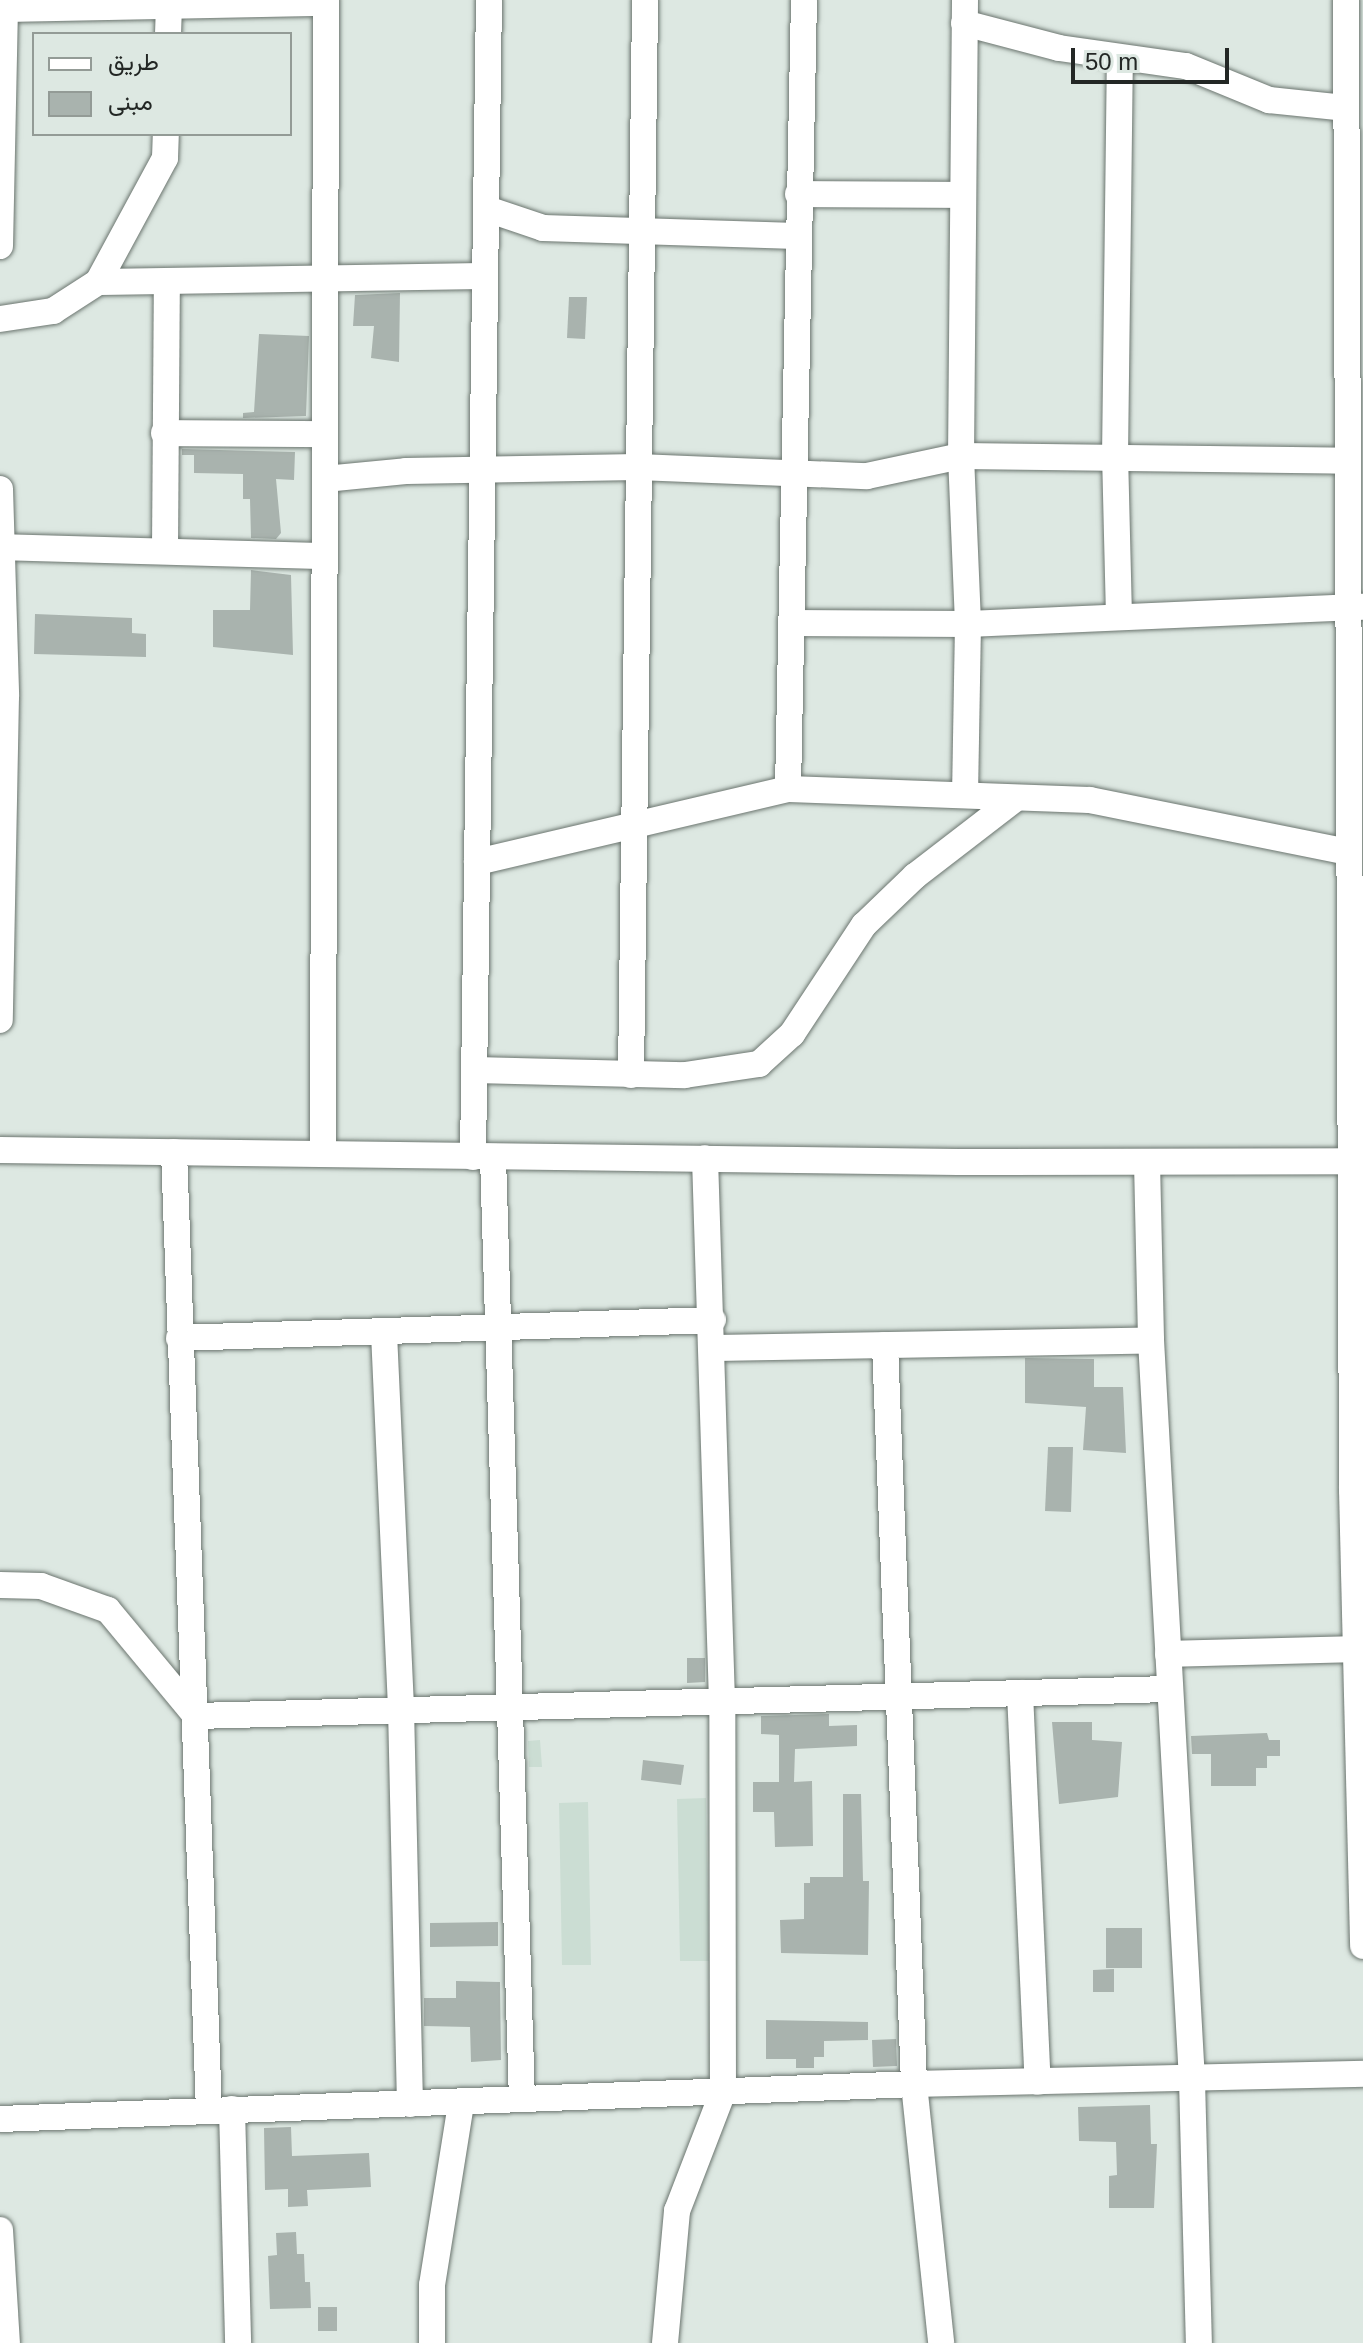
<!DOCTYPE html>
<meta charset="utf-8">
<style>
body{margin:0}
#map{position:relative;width:1363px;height:2343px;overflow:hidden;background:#dde8e2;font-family:Arial,Vazirmatn,sans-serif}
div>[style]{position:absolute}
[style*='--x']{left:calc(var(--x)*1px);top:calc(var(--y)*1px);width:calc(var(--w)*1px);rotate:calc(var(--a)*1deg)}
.built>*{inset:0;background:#cbddd3}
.building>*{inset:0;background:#a9b3ae}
.roads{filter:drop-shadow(0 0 2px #6b756f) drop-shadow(0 0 2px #6b756f)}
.minor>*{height:26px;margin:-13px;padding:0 13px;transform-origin:13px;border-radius:13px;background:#fff}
span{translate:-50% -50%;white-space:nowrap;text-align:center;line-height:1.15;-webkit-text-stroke:6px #dde8e2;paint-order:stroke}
.legend{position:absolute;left:32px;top:32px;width:260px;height:104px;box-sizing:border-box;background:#dde8e2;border:2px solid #939b96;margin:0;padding:10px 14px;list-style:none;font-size:24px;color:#232725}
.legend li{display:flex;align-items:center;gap:16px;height:40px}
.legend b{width:40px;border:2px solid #939b96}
.scale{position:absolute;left:1071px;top:48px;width:158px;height:36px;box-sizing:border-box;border:4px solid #232725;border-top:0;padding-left:10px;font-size:24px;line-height:28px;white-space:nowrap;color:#232725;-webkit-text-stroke:6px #dde8e2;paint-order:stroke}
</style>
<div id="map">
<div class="built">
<div style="clip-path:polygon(540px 1740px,542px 1767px,529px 1767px,528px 1741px)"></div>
<div style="clip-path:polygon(706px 1798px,709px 1961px,680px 1961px,677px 1799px)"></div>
<div style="clip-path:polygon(588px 1802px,591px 1965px,562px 1965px,559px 1803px)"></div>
</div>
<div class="building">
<div style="clip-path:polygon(400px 293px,399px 362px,371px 358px,374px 326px,353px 326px,355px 295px)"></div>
<div style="clip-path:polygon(569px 297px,587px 297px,585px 339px,567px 338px)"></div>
<div style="clip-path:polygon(259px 334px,309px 336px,306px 416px,243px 418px,243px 413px,254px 412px)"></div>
<div style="clip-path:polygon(182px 449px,295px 452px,294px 480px,276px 479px,281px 533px,276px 539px,251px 538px,250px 499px,243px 499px,243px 474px,194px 473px,194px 455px,182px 455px)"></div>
<div style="clip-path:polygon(251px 570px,291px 575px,293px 655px,213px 647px,213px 610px,250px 610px)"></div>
<div style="clip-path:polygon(35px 614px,132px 618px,132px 633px,146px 634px,146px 657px,34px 654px)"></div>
<div style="clip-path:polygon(1025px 1358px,1094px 1359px,1094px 1387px,1123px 1387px,1126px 1453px,1083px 1450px,1086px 1407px,1025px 1403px)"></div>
<div style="clip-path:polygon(1048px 1447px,1073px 1447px,1071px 1512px,1045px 1511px)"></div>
<div style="clip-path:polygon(687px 1658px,705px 1658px,705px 1682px,687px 1683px)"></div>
<div style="clip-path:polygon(829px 1714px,829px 1726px,857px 1725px,857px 1746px,795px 1749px,794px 1782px,812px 1781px,813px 1846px,775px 1847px,774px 1812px,753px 1812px,753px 1782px,779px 1782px,779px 1735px,761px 1734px,761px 1716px)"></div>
<div style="clip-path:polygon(1052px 1722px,1092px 1722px,1092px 1740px,1122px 1742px,1118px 1797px,1059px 1804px)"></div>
<div style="clip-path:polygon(1267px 1733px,1269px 1740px,1280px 1740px,1280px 1756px,1267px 1756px,1267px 1768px,1256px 1768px,1256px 1786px,1211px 1786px,1211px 1754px,1192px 1754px,1191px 1736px)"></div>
<div style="clip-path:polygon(643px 1760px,684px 1765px,681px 1785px,641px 1780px)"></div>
<div style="clip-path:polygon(843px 1794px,861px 1794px,863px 1881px,869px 1881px,868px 1955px,781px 1953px,780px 1920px,804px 1919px,804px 1883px,810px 1883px,810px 1877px,843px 1877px)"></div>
<div style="clip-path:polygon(498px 1922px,498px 1946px,430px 1947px,430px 1923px)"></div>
<div style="clip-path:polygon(1106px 1928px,1142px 1928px,1142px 1968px,1106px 1968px)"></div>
<div style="clip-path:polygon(1114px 1969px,1114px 1992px,1093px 1992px,1093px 1970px)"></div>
<div style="clip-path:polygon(456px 1981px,500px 1982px,501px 2060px,471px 2062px,470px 2027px,424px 2026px,424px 1998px,456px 1998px)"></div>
<div style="clip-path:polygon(766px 2020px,868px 2022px,868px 2040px,824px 2041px,824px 2057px,814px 2057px,814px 2068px,796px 2068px,796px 2059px,766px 2059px)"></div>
<div style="clip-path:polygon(896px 2039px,897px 2066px,873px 2067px,872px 2040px)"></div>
<div style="clip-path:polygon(1150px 2105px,1151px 2144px,1157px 2144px,1154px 2208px,1109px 2208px,1109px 2176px,1117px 2175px,1116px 2142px,1079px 2141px,1078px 2107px)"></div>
<div style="clip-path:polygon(291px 2127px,292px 2156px,369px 2153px,371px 2187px,307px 2190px,308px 2206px,288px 2207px,288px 2189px,265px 2190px,264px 2128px)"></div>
<div style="clip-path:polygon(296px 2232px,297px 2254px,304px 2254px,305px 2282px,310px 2282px,311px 2308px,270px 2309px,268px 2256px,277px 2255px,276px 2233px)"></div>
<div style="clip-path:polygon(318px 2307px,337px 2307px,337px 2331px,318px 2331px)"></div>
</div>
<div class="roads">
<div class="minor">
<div style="--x:965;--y:0;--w:456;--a:90.5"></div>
<div style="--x:961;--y:456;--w:168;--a:87.6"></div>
<div style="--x:968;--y:624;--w:395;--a:-2.5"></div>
<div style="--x:1346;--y:0;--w:1490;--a:89.77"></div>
<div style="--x:1352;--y:1490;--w:456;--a:88.6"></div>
<div style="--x:5;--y:9;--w:321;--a:-1.1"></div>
<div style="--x:964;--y:23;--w:98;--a:14.7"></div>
<div style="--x:1059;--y:48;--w:128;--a:8.1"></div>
<div style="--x:1186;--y:66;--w:90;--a:22.3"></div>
<div style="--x:1269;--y:100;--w:76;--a:6"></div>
<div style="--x:168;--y:34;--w:34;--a:-88"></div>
<div style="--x:798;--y:194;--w:165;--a:0.3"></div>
<div style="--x:487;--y:209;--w:59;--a:18.7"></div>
<div style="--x:543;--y:228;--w:254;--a:1.8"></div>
<div style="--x:0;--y:246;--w:246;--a:-88.8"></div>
<div style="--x:98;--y:282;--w:387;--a:-0.9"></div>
<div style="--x:0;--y:319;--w:54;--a:-8.6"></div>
<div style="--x:53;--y:311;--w:54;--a:-32.8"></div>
<div style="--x:98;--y:282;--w:141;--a:-61.6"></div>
<div style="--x:165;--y:158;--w:24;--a:-88"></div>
<div style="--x:164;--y:433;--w:160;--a:0.4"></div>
<div style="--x:325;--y:479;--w:81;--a:-5.6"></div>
<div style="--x:406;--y:471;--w:232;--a:-1"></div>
<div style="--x:638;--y:467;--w:229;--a:2.3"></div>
<div style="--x:867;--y:476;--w:96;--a:-12"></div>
<div style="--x:961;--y:456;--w:387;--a:0.7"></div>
<div style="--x:0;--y:489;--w:207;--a:88.3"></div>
<div style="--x:6;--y:696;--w:324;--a:91.1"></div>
<div style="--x:0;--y:547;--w:325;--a:1.6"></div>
<div style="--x:165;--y:551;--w:270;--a:-89.6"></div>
<div style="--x:1119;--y:617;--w:159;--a:-91.4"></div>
<div style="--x:1115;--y:458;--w:400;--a:-89.3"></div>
<div style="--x:791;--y:623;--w:177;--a:0.3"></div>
<div style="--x:968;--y:624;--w:171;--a:91"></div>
<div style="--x:788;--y:789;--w:789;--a:-88.84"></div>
<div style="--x:477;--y:862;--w:319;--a:-13.2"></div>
<div style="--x:788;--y:789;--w:302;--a:2.1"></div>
<div style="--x:1090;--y:800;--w:263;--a:11.4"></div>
<div style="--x:475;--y:1070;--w:210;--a:1.4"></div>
<div style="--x:685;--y:1075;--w:75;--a:-8.5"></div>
<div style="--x:759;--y:1064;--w:45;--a:-42.3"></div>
<div style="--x:792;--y:1034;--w:131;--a:-56.6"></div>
<div style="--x:864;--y:925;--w:71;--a:-43.9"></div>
<div style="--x:915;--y:876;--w:126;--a:-37.6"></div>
<div style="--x:631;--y:1075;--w:1075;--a:-89.25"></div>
<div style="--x:0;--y:1150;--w:958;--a:0.72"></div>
<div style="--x:958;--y:1162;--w:405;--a:-0.1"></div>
<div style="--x:174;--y:1152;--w:959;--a:87.91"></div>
<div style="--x:323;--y:1154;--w:1154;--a:-89.85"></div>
<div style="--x:473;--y:1157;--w:1157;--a:-89.21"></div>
<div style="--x:493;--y:1157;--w:942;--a:88.24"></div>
<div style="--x:1147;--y:1162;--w:178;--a:88.7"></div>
<div style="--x:1151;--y:1340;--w:741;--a:86.83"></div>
<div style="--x:1192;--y:2080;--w:263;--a:88.5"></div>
<div style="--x:384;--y:1333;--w:375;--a:87.4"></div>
<div style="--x:401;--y:1708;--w:396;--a:88.7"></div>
<div style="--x:179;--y:1338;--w:534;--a:-1.93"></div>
<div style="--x:885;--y:1345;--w:740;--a:87.75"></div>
<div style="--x:914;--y:2084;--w:260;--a:84"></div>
<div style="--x:714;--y:1348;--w:437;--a:-1"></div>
<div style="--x:0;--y:1585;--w:41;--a:1.4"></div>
<div style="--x:41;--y:1586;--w:71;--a:19.7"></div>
<div style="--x:108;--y:1610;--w:138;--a:50.3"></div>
<div style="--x:196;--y:1716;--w:973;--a:-1.59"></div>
<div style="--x:1168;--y:1654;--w:188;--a:-1.5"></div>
<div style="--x:1020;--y:1693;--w:389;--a:87.4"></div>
<div style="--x:232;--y:2109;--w:234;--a:88.5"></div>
<div style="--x:0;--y:2119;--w:915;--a:-2.19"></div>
<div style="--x:914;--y:2084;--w:449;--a:-1.3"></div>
<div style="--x:0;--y:2230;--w:113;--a:86.5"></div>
<div style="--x:432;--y:2343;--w:58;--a:-90"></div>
<div style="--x:432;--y:2285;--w:183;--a:-80.9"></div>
<div style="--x:665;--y:2343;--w:133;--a:-84.8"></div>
<div style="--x:677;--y:2211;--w:128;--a:-68.9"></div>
<div style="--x:723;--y:2092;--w:390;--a:-90.1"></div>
<div style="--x:722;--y:1702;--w:544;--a:-91.79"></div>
</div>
</div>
<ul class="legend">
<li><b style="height:10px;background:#fff"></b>طريق</li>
<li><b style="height:22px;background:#a9b3ae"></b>مبنى</li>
</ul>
<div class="scale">50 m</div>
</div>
